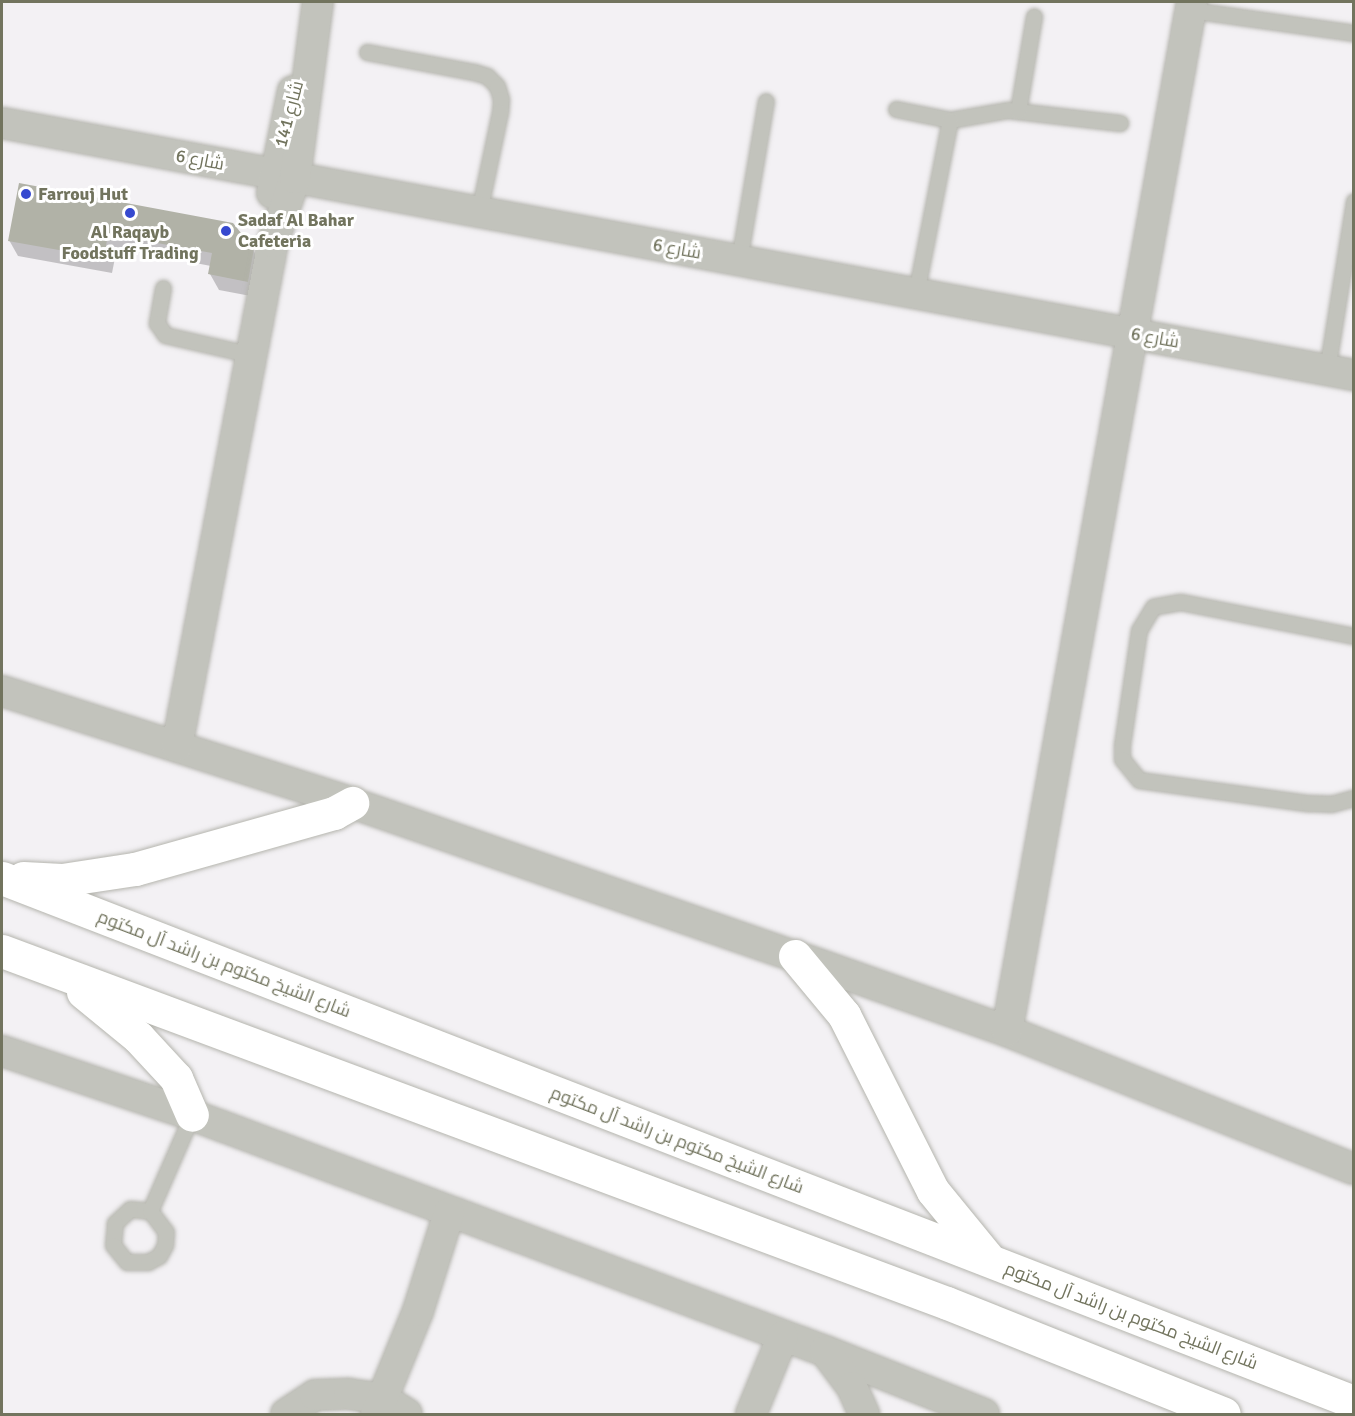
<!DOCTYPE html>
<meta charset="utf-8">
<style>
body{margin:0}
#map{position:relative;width:1355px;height:1416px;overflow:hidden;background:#f3f1f4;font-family:Signika,Cairo,sans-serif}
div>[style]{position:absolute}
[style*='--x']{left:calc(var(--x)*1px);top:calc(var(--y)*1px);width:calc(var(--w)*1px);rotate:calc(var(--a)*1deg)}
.shadow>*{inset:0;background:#0003}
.building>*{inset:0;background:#b1b2a7}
.roads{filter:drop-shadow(0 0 2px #b5b5ae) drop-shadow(0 0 2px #b5b5ae)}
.service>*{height:15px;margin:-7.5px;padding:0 7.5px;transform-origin:7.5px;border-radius:7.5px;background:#c2c3bc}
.minor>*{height:30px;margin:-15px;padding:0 15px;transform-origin:15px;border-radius:15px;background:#c2c3bc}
.primary>*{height:33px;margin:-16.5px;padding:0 16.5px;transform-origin:16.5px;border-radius:16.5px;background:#fff}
.dots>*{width:16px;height:16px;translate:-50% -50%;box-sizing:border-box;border:3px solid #fff;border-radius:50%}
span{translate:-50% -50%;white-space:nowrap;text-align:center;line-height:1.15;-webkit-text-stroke:6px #fff;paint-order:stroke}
.street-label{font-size:18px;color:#72745e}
.poi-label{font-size:18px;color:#72745e;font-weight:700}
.left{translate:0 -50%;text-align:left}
.frame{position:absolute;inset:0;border:3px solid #72745e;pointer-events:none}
</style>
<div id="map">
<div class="shadow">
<div style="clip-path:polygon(20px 185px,253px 250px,262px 266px,256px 297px,219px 290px,210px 274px,211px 266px,117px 248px,112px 273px,18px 256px,9px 240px)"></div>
</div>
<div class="building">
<div style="clip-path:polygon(19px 183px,233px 223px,254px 249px,248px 282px,208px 274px,212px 253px,108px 234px,104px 258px,8px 241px)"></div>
</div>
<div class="roads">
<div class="service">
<div style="--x:1191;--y:10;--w:165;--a:8"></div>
<div style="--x:367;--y:52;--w:109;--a:10.6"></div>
<div style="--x:474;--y:72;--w:14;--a:17"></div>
<div style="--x:487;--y:76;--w:14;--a:45"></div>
<div style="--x:497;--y:86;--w:14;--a:73"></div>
<div style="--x:501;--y:99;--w:13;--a:94"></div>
<div style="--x:500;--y:112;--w:102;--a:101.9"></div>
<div style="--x:896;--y:109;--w:55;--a:11.5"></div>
<div style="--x:950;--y:120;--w:59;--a:-9.8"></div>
<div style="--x:1008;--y:110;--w:113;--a:6.6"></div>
<div style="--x:1018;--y:111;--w:96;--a:-80.4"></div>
<div style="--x:739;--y:260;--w:161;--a:-80.4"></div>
<div style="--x:163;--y:288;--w:36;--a:100"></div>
<div style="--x:157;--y:323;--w:14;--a:56"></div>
<div style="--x:165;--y:335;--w:89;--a:12.9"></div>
<div style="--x:916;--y:293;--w:176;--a:-78.9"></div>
<div style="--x:1327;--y:370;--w:171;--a:-80.9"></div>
<div style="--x:1354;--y:636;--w:177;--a:-168.9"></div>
<div style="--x:1180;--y:602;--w:27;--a:170"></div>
<div style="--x:1153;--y:607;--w:27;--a:121"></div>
<div style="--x:1139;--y:630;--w:116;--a:98.4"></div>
<div style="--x:1122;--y:745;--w:14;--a:90"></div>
<div style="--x:1122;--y:759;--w:27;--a:51"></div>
<div style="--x:1139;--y:780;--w:171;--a:7.8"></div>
<div style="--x:1308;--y:803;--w:23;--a:2"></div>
<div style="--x:1331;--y:804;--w:24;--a:-15"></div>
<div style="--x:150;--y:1211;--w:20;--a:-174"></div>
<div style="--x:130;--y:1209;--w:21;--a:137"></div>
<div style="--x:115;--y:1223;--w:22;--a:95"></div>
<div style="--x:113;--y:1245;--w:22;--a:51"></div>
<div style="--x:127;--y:1262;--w:21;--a:0"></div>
<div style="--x:148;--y:1262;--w:13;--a:-29"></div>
<div style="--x:159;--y:1256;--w:13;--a:-61"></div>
<div style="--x:165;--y:1245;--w:13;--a:-86"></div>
<div style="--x:166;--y:1232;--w:26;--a:-127"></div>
<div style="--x:150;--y:1211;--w:105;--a:-66.4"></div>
</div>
<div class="minor">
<div style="--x:2;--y:123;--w:1375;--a:10.56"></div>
<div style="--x:272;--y:193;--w:104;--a:-78.4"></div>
<div style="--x:2;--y:691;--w:367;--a:17.7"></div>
<div style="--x:352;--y:803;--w:469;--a:19.1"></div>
<div style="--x:795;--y:956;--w:225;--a:19.5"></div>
<div style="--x:1007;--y:1031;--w:373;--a:21.7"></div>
<div style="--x:177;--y:746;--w:513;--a:-79.22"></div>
<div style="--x:273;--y:242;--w:68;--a:-71"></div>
<div style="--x:295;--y:178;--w:177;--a:-82.6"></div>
<div style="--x:1007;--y:1031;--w:1045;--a:-79.81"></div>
<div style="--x:2;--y:1051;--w:200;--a:18.6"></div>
<div style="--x:192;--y:1115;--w:676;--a:20.45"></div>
<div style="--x:825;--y:1351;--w:171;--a:21.6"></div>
<div style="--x:825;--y:1351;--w:45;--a:53.1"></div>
<div style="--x:852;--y:1387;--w:30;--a:66"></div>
<div style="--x:286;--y:1414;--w:35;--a:-33"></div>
<div style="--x:315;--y:1395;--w:34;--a:-2"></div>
<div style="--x:349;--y:1394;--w:34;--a:8"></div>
<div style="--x:383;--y:1399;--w:28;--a:32"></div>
<div style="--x:376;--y:1414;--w:111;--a:-67.8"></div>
<div style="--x:418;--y:1311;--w:103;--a:-72.4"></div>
<div style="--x:751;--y:1414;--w:84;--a:-67.7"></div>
</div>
<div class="primary">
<div style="--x:2;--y:878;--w:1450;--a:21.19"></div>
<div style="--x:23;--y:878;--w:39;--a:3"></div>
<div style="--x:62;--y:880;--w:74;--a:-8.6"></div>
<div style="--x:135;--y:869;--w:207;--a:-15.7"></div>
<div style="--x:334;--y:813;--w:21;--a:-29"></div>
<div style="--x:2;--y:951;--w:1008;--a:20.43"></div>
<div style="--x:947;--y:1303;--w:298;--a:21.8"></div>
<div style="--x:795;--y:956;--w:77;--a:50.3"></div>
<div style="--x:844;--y:1015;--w:197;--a:63.2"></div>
<div style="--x:933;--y:1191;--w:85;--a:50.7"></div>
<div style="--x:83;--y:992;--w:71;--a:39.3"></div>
<div style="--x:138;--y:1037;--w:56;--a:47.2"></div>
<div style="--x:176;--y:1078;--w:40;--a:66.6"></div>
</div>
</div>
<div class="dots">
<div style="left:26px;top:194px;background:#3649cf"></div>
<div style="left:130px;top:213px;background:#3649cf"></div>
<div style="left:226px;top:231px;background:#3649cf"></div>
</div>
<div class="street-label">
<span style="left:289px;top:114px;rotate:-75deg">شارع 141</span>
<span style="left:200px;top:160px;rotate:11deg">شارع 6</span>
<span style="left:677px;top:249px;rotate:10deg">شارع 6</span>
<span style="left:1155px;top:338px;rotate:10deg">شارع 6</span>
<span style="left:224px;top:964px;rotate:21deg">شارع الشيخ مكتوم بن راشد آل مكتوم</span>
<span style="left:677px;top:1140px;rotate:21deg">شارع الشيخ مكتوم بن راشد آل مكتوم</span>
<span style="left:1131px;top:1316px;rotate:21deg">شارع الشيخ مكتوم بن راشد آل مكتوم</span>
</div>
<div class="poi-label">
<span class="left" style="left:38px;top:194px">Farrouj Hut</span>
<span class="left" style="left:238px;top:231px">Sadaf Al Bahar<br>Cafeteria</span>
<span style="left:130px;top:243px">Al Raqayb<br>Foodstuff Trading</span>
</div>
<div class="frame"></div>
</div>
